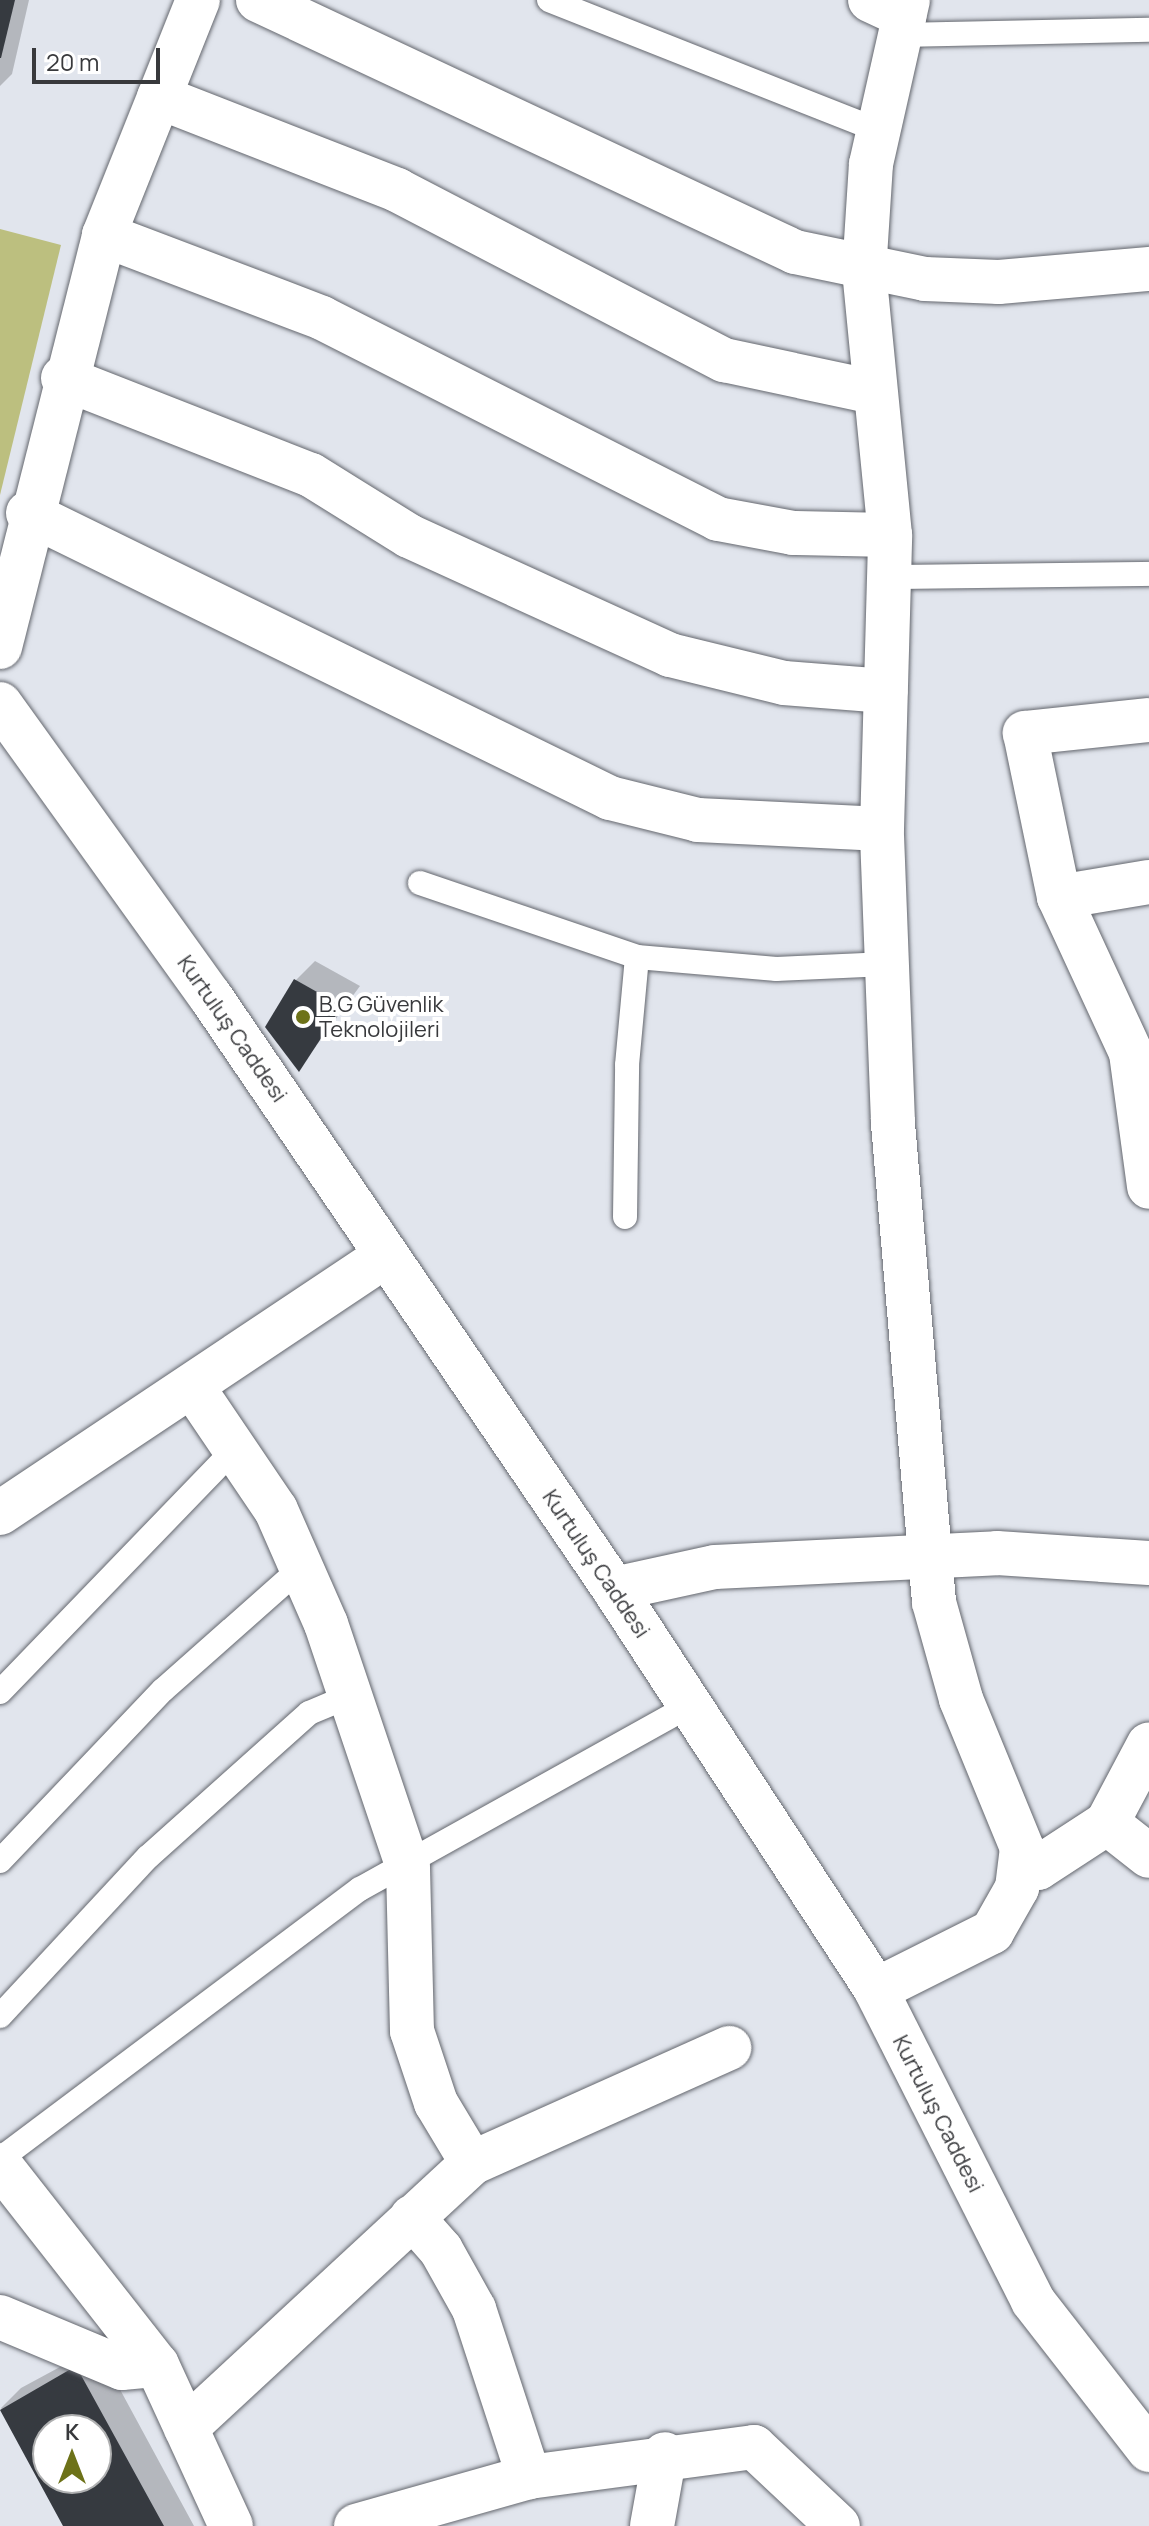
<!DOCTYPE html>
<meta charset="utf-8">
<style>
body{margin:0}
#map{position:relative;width:1149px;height:2526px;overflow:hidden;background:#e1e5ed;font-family:Manrope,sans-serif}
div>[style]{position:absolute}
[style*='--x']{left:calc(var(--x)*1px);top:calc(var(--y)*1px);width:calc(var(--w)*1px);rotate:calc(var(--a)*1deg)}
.green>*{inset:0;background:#bcbf7f}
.shadow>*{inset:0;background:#0003}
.building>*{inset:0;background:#363a40}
.roads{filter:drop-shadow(0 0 2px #64676e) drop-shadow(0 0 2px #64676e)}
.lane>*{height:24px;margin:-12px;padding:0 12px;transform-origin:12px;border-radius:12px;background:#fff}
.street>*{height:44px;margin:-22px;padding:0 22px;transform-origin:22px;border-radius:22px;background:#fff}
.secondary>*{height:44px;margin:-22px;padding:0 22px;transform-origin:22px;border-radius:22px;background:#fff}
.dots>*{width:22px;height:22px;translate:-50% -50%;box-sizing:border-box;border:4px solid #fff;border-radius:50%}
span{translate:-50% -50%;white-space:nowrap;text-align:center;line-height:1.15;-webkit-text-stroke:8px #fff;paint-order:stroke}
.poi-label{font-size:22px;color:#38393c}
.left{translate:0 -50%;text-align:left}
.street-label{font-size:22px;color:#38393c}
.north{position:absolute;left:32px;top:2414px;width:80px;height:80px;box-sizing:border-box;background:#fff;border:2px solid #afb0b1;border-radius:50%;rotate:0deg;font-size:22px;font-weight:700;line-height:32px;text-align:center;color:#38393c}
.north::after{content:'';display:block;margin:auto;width:28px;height:36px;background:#6d7219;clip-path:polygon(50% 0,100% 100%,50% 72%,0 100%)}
.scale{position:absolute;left:32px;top:48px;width:128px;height:36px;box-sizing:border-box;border:4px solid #38393c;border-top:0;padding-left:10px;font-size:24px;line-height:28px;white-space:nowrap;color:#38393c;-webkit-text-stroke:6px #fff;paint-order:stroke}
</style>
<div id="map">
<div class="green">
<div style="clip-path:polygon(0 229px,61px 245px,0 495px)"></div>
</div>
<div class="shadow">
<div style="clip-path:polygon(0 0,29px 0,12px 74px,0 86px)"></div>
<div style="clip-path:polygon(315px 961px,360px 986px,299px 1069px,296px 980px)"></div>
<div style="clip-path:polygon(evenodd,97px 2347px,194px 2526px,65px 2526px,1px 2408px,21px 2388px,97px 2347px,48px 2430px,96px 2430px,96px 2478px,48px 2478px,48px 2430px)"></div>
</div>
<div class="building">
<div style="clip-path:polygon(0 0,15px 0,1px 58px,0 58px)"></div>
<div style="clip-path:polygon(294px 979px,342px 1006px,299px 1072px,265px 1027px)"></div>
<div style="clip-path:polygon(evenodd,76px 2366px,164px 2526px,63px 2526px,0 2410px,76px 2366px,48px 2430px,96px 2430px,96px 2478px,48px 2478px,48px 2430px)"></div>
</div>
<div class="roads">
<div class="lane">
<div style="--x:549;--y:0;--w:353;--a:21.6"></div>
<div style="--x:900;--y:35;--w:249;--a:-1.2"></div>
<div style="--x:889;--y:577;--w:260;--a:-0.7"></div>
<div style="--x:420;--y:883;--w:229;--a:18.8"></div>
<div style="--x:637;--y:957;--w:140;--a:4.9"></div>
<div style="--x:776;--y:969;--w:111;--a:-2.6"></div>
<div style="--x:625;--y:1217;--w:152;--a:-89.2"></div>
<div style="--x:627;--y:1065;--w:108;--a:-84.7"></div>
<div style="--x:0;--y:1692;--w:341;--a:-46"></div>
<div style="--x:0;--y:1861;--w:236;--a:-46.4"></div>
<div style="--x:163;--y:1690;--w:187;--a:-41.5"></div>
<div style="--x:0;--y:2016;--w:217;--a:-47.1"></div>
<div style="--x:148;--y:1857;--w:216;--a:-41.8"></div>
<div style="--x:309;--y:1713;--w:41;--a:-22.8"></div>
<div style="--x:0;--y:2159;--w:450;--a:-36.9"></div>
<div style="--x:360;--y:1889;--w:378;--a:-29.1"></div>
</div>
<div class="street">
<div style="--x:258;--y:0;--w:593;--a:25.14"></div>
<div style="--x:795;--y:252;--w:133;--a:11.7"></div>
<div style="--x:925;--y:279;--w:74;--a:2.3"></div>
<div style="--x:999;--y:282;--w:151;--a:-5"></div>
<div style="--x:870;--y:0;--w:38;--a:25"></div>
<div style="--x:159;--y:97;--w:256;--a:21.3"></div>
<div style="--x:397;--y:190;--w:369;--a:27.5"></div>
<div style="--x:724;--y:360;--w:152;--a:12.1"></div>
<div style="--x:104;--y:235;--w:233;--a:20.8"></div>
<div style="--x:322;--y:318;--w:444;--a:26.9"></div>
<div style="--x:718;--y:519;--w:76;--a:10.6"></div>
<div style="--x:793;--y:533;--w:97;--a:1.2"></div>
<div style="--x:63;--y:378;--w:266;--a:21.4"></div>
<div style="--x:311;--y:475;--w:115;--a:31.9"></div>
<div style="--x:409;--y:536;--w:287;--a:24.5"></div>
<div style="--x:670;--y:655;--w:117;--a:13.8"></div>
<div style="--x:784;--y:683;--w:102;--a:4.5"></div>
<div style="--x:28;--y:513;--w:648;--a:26.09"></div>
<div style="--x:610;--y:798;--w:91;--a:14"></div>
<div style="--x:698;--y:820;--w:184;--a:2.8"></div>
<div style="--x:0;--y:647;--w:425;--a:-75.8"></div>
<div style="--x:104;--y:235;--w:253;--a:-68.2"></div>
<div style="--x:1149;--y:720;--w:125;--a:174"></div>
<div style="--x:1025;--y:733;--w:167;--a:78.3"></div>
<div style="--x:1059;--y:897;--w:172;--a:65.2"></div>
<div style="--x:1131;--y:1053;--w:135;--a:82.3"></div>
<div style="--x:1059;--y:897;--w:91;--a:-9.5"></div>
<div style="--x:194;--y:1389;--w:146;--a:55.9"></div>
<div style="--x:276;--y:1510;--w:124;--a:66.3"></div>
<div style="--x:326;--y:1624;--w:257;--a:71.4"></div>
<div style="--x:408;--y:1868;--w:163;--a:88.6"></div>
<div style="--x:412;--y:2031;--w:76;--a:71.6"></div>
<div style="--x:436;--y:2103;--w:70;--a:59"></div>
<div style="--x:0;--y:1513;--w:464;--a:-33.7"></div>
<div style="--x:614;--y:1589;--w:103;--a:-12.3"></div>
<div style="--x:715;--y:1567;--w:282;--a:-2.8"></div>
<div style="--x:997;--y:1553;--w:152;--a:3.8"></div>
<div style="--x:1107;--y:1823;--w:53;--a:38.2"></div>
<div style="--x:1021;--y:1868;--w:17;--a:0"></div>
<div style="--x:1038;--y:1868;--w:82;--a:-33.1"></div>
<div style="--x:1107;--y:1823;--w:89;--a:-62"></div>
<div style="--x:876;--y:1990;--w:130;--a:-26.6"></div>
<div style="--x:992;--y:1932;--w:51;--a:-60.4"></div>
<div style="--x:1017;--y:1888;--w:40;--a:-82.9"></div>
<div style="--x:1022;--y:1848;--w:161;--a:-112.3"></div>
<div style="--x:961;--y:1699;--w:101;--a:-105.6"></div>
<div style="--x:934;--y:1602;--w:482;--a:-94.9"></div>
<div style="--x:893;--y:1122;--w:293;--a:-92.2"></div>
<div style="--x:882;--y:829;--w:294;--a:-88.4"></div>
<div style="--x:890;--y:535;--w:264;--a:-95.6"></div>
<div style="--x:864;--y:272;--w:108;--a:-86.3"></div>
<div style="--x:871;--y:164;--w:168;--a:-77.3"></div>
<div style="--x:0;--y:2165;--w:254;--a:51.9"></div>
<div style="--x:157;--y:2365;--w:177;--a:65.3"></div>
<div style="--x:412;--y:2217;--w:44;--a:48.7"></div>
<div style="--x:441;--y:2250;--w:68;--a:60.8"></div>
<div style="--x:474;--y:2309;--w:177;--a:71.9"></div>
<div style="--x:0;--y:2317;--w:132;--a:22.7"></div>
<div style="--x:122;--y:2368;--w:35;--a:-5"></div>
<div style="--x:186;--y:2428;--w:390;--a:-42.8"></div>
<div style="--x:472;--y:2163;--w:282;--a:-24.1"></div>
<div style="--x:356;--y:2526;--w:180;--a:-15.8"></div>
<div style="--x:529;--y:2477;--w:227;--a:-7.6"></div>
<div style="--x:754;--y:2447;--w:115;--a:43.2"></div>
<div style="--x:652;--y:2526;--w:73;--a:-79.8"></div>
</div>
<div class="secondary">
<div style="--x:0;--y:704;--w:360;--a:54.3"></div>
<div style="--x:210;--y:996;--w:718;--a:55.73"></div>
<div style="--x:614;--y:1589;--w:479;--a:56.8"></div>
<div style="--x:876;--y:1990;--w:348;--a:63.2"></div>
<div style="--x:1033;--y:2301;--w:189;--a:52.1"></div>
</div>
</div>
<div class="dots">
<div style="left:303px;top:1017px;background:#6d7219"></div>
</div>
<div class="poi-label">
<span class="left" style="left:319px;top:1017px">B.G Güvenlik<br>Teknolojileri</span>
</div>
<div class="street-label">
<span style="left:232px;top:1029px;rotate:55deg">Kurtuluş Caddesi</span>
<span style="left:596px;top:1564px;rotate:56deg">Kurtuluş Caddesi</span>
<span style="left:938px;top:2114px;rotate:63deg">Kurtuluş Caddesi</span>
</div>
<div class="north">K</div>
<div class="scale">20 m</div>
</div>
